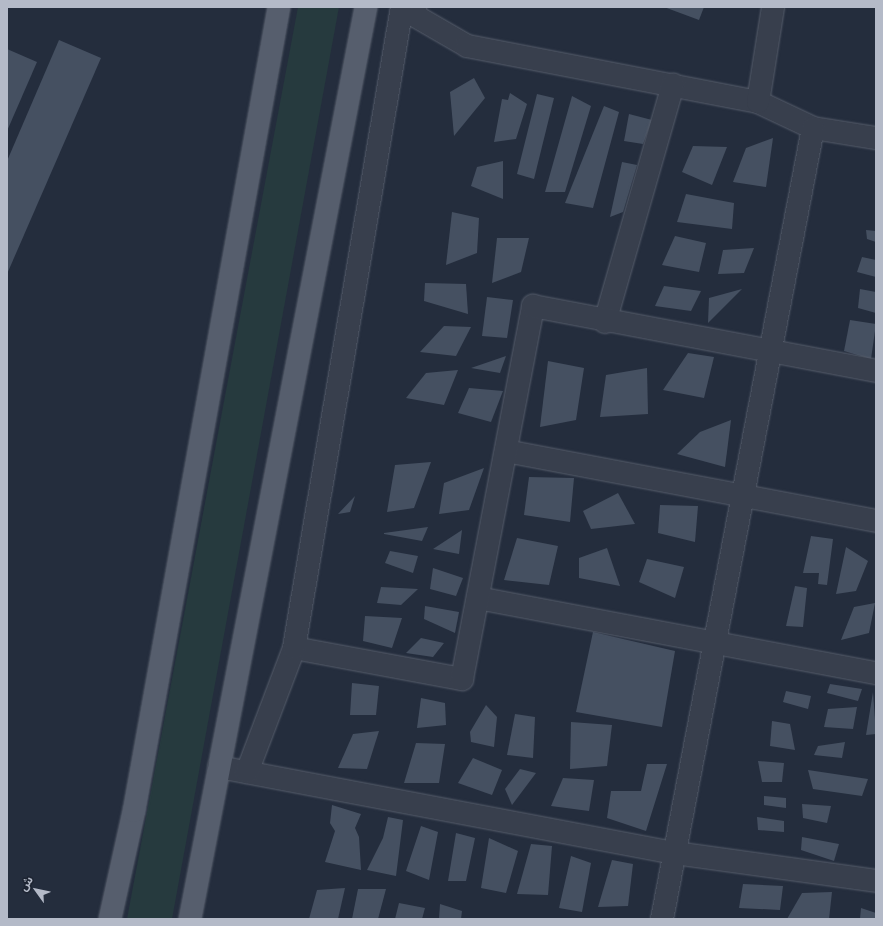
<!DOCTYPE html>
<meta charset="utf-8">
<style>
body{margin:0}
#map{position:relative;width:883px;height:926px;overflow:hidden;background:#242d3d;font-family:"Golos Text","Noto Sans Arabic",sans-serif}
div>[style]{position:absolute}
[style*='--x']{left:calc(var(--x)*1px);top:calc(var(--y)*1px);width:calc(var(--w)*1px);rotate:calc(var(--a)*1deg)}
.green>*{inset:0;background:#263a3e}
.building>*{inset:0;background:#455061}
.roads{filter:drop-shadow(0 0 1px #565d6b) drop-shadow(0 0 1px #565d6b)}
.street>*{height:22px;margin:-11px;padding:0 11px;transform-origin:11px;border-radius:11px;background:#383f4d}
.primary>*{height:22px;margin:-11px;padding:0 11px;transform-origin:11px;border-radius:11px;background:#565e6d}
span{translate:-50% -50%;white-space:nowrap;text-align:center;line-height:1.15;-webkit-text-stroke:3.5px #1d2432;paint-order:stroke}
.frame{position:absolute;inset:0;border:8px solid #b4bac8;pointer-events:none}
.north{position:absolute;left:16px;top:870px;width:40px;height:40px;-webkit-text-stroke:3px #1d2432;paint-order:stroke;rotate:303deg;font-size:11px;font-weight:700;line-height:16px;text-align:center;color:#b4bac8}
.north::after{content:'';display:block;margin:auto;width:14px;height:18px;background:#b4bac8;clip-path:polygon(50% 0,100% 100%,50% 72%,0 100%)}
</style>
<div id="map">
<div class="green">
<div style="clip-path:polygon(298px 7px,339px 7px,172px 919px,127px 919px)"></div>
</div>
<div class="building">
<div style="clip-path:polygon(664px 7px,704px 7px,699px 20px)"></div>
<div style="clip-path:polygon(59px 40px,101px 58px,7px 274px,7px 161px)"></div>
<div style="clip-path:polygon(7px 49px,37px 62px,7px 131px)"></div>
<div style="clip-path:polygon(474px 78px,485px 98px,454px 136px,450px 92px)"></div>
<div style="clip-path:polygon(510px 93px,527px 104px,516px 139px,494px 142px,502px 99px,508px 100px)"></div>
<div style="clip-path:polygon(537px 94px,554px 98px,534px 179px,517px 174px)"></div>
<div style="clip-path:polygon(572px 96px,591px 106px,565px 192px,545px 192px)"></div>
<div style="clip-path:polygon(604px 106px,619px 112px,593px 208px,565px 203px)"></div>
<div style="clip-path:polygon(629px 114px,652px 120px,643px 144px,624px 141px)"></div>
<div style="clip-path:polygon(773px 138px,766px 187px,733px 182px,746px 148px)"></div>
<div style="clip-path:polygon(693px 146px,727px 147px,712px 185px,682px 172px)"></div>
<div style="clip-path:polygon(503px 161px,503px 199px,471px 186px,477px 167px)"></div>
<div style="clip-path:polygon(622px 162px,637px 165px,623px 212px,610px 217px)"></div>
<div style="clip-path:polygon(686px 194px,734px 203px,732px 229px,677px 222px)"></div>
<div style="clip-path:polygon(452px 212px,479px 218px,477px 253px,446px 265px)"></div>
<div style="clip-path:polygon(866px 230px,876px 231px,876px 242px,867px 239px)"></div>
<div style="clip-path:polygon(675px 236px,706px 243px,699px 272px,662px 265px)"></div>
<div style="clip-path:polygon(497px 238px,529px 238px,521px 272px,492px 283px)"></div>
<div style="clip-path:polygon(754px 248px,744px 273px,718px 274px,723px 250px)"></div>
<div style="clip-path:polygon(862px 257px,876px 260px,876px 277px,857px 272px)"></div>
<div style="clip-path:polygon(425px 283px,466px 284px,468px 314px,424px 301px)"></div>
<div style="clip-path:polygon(664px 286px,701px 291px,691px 311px,655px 306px)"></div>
<div style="clip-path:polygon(742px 289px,708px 323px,709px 298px)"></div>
<div style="clip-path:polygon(860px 289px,876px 292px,876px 313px,858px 308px)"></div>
<div style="clip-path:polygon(487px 297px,513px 300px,507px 338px,482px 336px)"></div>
<div style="clip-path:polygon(850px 320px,876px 324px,871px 359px,844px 351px)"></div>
<div style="clip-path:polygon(444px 326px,471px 327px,456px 356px,420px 352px)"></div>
<div style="clip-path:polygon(688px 353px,714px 357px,704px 398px,663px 390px)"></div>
<div style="clip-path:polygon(506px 356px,500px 373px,471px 368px)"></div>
<div style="clip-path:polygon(548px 361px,584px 368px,576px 420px,540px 427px)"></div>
<div style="clip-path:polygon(647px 368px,648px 414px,600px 417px,606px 375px)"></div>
<div style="clip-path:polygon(458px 370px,444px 405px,406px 398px,426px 373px)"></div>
<div style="clip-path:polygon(469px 388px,503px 391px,491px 422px,458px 413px)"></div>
<div style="clip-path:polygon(731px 420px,725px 467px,677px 454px,700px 432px)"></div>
<div style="clip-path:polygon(431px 462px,414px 508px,387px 512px,395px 465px)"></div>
<div style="clip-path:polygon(484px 468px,469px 510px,439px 514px,444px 483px)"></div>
<div style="clip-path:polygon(529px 477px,574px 478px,570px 522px,524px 515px)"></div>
<div style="clip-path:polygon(618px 493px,635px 524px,591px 529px,583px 511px)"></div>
<div style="clip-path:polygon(355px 496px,350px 512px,338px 514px)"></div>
<div style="clip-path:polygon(660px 505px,698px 506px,695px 542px,658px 533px)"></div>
<div style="clip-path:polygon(428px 527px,422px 541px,384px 534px,384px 533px)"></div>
<div style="clip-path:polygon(462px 530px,459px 554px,433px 549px)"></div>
<div style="clip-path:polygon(811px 536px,833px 539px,827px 585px,818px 584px,819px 573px,803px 573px)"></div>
<div style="clip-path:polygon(517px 538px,558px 546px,549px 585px,504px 580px)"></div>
<div style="clip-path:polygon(846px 547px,868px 561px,856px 591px,836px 594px)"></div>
<div style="clip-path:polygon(607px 548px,620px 586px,579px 578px,579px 558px)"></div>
<div style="clip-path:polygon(390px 551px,418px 556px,413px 573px,385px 563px)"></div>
<div style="clip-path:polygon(647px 559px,684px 567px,675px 598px,639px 582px)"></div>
<div style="clip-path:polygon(433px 568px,463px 578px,456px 596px,430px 589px)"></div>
<div style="clip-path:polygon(795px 586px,807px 588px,803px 627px,786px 626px)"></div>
<div style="clip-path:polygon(381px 587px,418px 589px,401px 605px,377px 603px)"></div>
<div style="clip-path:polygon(875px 603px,869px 633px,841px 640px,854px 607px)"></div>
<div style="clip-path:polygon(425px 606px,459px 612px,455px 633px,424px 619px)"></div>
<div style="clip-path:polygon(365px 616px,402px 618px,392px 648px,363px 641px)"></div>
<div style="clip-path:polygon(593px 632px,675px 651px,662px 727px,576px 712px)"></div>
<div style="clip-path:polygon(421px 638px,444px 643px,433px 657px,406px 653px)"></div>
<div style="clip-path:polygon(352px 683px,379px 686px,376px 715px,350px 715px)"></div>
<div style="clip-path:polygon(830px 684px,862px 689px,858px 701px,827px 693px)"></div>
<div style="clip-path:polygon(786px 691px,811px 696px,808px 709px,783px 702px)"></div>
<div style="clip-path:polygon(873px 692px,876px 734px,866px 735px)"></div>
<div style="clip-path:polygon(421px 698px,445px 703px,446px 725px,417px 728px)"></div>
<div style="clip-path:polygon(486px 705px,497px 717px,494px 747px,471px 742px,470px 732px)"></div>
<div style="clip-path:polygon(857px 707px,853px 729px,824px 727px,828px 709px)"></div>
<div style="clip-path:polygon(515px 714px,535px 717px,533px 758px,507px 755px)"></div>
<div style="clip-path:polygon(772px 721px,790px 724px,795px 750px,770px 746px)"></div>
<div style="clip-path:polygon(571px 722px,612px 725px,607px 766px,570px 769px)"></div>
<div style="clip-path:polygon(379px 731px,367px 769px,338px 768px,353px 734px)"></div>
<div style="clip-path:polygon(845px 742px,842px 758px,814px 755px,818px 746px)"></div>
<div style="clip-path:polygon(416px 743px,445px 744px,439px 783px,404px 783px)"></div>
<div style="clip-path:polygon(473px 758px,502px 770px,492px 795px,458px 783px)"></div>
<div style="clip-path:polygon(758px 761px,784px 763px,782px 782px,762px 782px)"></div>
<div style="clip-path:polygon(647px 764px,667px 764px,646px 831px,607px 818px,611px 791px,641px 791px)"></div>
<div style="clip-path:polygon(520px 769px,536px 773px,512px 805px,505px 789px)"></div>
<div style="clip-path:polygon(808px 770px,868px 779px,862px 796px,813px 789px)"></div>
<div style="clip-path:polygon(563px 778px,594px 780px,589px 811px,551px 806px)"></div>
<div style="clip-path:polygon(764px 796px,786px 798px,786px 808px,764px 805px)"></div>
<div style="clip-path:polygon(802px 804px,831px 806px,827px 823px,803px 818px)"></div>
<div style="clip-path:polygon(332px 805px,361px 814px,355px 828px,359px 837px,361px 870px,325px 862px,335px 831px,330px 823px)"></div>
<div style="clip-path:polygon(388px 817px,403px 820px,396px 876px,367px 870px,383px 838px)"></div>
<div style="clip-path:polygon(757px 817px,784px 821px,784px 832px,758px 830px)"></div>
<div style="clip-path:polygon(421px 826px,438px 832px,429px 880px,406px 871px)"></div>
<div style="clip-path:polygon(456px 833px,475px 838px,466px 881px,448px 881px)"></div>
<div style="clip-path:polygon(802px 837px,839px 844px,834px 861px,801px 850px)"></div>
<div style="clip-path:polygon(489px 838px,518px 851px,506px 893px,481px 888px)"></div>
<div style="clip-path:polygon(531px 844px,552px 846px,548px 895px,517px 894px)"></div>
<div style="clip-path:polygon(571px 856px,591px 863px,582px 912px,559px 908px)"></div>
<div style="clip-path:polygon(612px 860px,633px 864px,628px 906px,598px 907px)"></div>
<div style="clip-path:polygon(743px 884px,783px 886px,780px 910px,739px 908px)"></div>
<div style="clip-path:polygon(345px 888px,338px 919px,309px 919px,317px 890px)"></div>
<div style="clip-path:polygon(358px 889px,386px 889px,378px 919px,352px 919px)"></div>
<div style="clip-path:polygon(832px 892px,829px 919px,787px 919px,802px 893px)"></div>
<div style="clip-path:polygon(399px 903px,425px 908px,422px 919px,395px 919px)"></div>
<div style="clip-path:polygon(440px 904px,462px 911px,461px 919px,439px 919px)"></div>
<div style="clip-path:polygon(861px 908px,876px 913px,876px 919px,860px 919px)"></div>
</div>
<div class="roads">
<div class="street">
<div style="--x:414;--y:7;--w:10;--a:73"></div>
<div style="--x:417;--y:17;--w:58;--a:30.1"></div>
<div style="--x:467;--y:46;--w:296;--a:10.9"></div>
<div style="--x:758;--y:102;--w:61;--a:25.3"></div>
<div style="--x:813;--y:128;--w:64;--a:9"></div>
<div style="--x:758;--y:102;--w:96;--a:-81"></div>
<div style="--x:605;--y:322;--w:247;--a:-74"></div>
<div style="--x:506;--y:451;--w:377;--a:10.7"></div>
<div style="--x:478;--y:598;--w:405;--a:10.7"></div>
<div style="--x:294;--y:648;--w:171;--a:10.5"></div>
<div style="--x:462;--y:679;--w:380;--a:-79.2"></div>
<div style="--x:533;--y:306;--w:349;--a:10.7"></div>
<div style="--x:219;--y:767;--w:464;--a:10.7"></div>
<div style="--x:675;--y:853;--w:203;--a:7.9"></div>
<div style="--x:247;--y:772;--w:133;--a:-69.2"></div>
<div style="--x:294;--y:648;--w:650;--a:-80.44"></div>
<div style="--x:662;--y:919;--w:805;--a:-79.19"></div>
</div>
<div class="primary">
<div style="--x:110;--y:919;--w:111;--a:-77.5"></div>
<div style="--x:134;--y:811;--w:817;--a:-79.78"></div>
<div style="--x:190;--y:919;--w:929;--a:-79.08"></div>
</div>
</div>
<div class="frame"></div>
<div class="north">ش</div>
</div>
